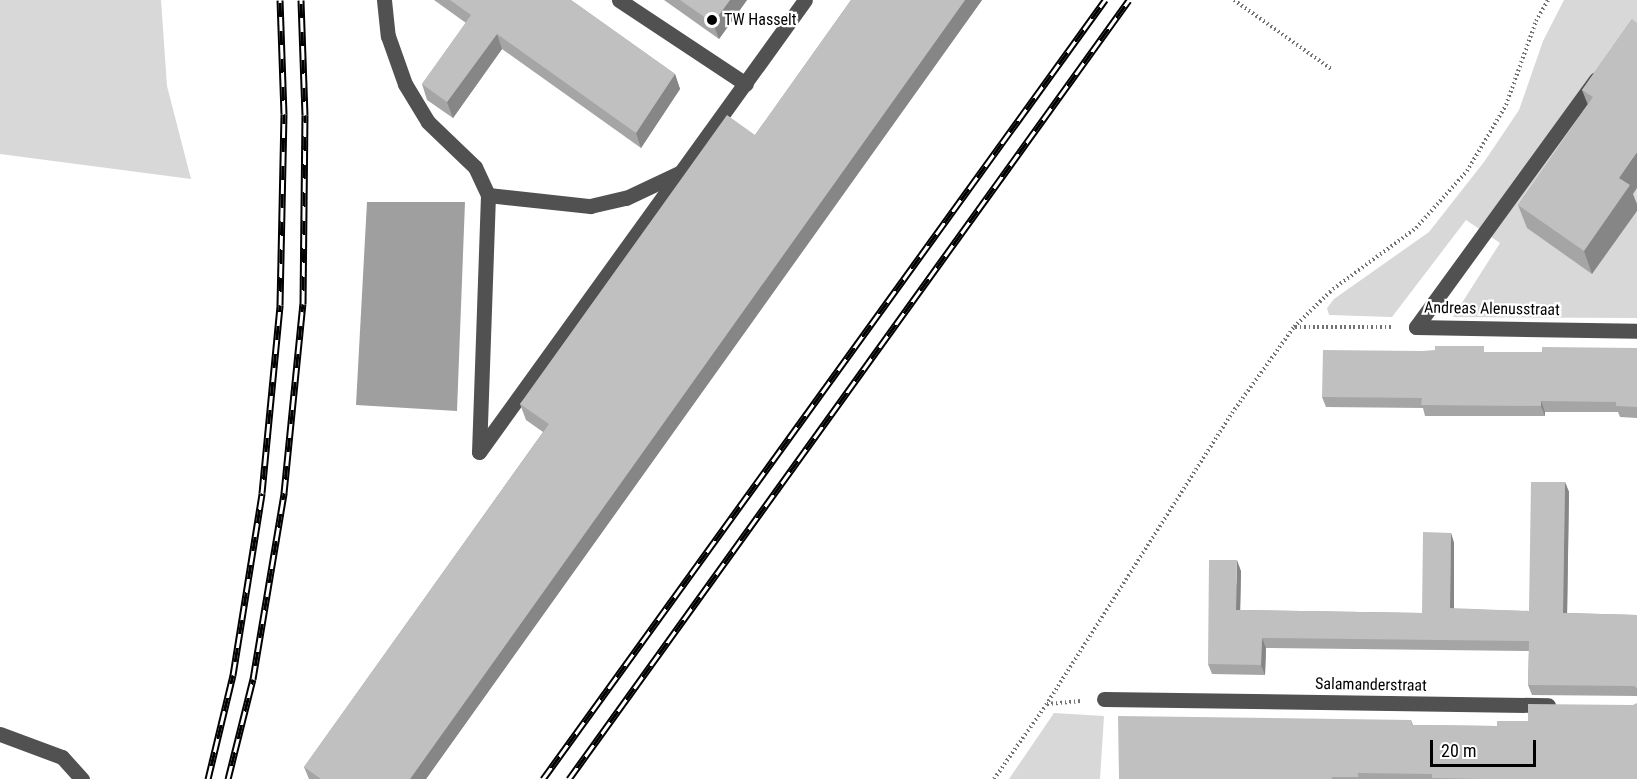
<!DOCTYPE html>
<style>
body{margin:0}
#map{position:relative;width:1637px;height:779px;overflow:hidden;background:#fff;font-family:"Roboto Condensed",sans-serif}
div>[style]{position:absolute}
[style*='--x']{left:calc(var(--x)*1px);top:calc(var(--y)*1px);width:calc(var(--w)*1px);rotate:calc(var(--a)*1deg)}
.green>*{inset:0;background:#d8d8d8}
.water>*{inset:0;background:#9f9f9f}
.path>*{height:4px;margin-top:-2px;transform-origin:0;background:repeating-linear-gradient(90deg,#737373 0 1.5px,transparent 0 4.5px)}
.minor>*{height:15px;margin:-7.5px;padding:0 7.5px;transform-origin:7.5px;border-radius:7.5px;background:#515151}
.rail>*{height:7px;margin-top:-3.5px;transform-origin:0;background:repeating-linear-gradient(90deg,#fff 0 14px,#000 0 28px);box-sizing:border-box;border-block:2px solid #000}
.wall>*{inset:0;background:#a5a5a5}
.shaded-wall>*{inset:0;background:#868686}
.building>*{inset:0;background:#c0c0c0}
.dots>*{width:16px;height:16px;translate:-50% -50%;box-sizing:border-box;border:3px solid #fff;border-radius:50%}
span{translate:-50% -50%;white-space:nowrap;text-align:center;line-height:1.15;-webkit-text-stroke:4.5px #fff;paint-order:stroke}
.poi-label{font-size:16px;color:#000}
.left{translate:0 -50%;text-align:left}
.street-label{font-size:16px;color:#000}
.scale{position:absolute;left:1430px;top:740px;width:106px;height:27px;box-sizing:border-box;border:3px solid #000;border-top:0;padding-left:8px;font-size:18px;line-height:21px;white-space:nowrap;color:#000;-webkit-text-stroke:4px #fff;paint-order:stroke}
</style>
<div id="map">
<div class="green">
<div style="clip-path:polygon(0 0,161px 0,167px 86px,191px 179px,0 154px)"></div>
<div style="clip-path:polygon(1564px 0,1637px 0,1637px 318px,1453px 317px,1500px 243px,1466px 220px,1392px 317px,1329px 315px,1327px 308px,1334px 299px,1429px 232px,1484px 162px,1519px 110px,1543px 41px)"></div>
<div style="clip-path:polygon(1054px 713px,1104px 716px,1100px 779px,1009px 779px)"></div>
</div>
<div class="water">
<div style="clip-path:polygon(367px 202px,465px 202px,457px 411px,356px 405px)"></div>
</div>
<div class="path">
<div style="--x:1234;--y:0;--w:119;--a:35.4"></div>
<div style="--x:1295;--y:327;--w:97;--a:0"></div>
<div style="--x:1047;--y:704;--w:34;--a:-5"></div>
<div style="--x:994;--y:779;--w:90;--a:-54.9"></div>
<div style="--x:1046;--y:705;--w:346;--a:-57.5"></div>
<div style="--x:1232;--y:413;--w:106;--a:-54.2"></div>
<div style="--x:1294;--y:327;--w:54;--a:-44.3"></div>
<div style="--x:1333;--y:289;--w:103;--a:-36.3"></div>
<div style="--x:1416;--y:228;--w:76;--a:-48.2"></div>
<div style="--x:1467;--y:171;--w:77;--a:-59.4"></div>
<div style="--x:1506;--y:105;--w:89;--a:-70.3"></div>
<div style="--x:1536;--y:21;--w:24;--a:-60"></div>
</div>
<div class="minor">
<div style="--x:384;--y:0;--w:36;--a:84"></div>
<div style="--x:388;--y:36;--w:51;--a:70.5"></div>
<div style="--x:405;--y:84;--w:44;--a:58.8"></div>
<div style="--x:428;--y:122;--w:65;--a:43.8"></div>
<div style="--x:475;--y:167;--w:31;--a:65"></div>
<div style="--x:488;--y:195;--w:257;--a:92"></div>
<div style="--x:619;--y:0;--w:152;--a:33.5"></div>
<div style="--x:488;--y:195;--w:103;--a:6.2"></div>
<div style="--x:590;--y:206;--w:37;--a:-13"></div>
<div style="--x:626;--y:198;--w:61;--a:-25.3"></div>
<div style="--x:1416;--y:327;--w:306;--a:-54"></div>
<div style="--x:1416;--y:327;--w:221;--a:1"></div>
<div style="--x:479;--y:452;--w:557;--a:-54.2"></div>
<div style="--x:1104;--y:699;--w:444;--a:0.8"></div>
<div style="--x:0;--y:734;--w:66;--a:20.4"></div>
<div style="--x:62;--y:757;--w:30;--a:48"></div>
</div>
<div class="rail">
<div style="--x:208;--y:779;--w:107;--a:-76.5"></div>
<div style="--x:233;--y:675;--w:184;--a:-80.9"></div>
<div style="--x:262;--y:493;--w:189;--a:-84.5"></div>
<div style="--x:280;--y:305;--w:191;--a:-88.8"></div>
<div style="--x:284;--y:114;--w:114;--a:-92"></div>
<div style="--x:228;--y:779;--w:103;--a:-76"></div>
<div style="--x:253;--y:679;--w:189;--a:-80.5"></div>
<div style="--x:284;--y:493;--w:190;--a:-84.3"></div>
<div style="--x:303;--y:304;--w:189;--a:-89.4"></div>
<div style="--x:305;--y:115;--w:115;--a:-92"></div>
<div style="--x:543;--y:779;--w:961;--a:-54.19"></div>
<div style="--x:569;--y:779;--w:959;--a:-54.29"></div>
</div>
<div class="wall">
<div style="clip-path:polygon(434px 0,571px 0,675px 74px,680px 89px,641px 148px,502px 49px,453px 118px,427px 100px,422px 84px,466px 23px)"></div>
<div style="clip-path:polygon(664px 0,747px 0,719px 39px)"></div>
<div style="clip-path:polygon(851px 0,982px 0,426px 779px,309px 779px,304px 767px,543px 432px,526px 420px,520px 404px,755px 135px)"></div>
<div style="clip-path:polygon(1632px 19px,1633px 194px,1592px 274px,1527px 228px,1518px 205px,1588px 105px,1582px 90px)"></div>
<div style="clip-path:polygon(1637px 348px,1637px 418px,1620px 417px,1618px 412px,1545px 412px,1545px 416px,1425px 416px,1423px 408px,1326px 407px,1322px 397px,1486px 352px,1542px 352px)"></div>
<div style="clip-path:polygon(1565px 482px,1569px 492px,1567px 613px,1637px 615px,1637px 696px,1532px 695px,1528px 685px,1529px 651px,1266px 648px,1265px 675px,1212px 674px,1208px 664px,1241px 571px,1240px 610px,1422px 613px,1451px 533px,1454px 543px,1454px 609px,1529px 611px)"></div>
<div style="clip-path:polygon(1633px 705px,1637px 779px,1119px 779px,1411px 720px,1413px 725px,1497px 726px)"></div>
</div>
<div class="shaded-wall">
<div style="clip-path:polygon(730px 0,747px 0,719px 39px,713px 23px)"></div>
<div style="clip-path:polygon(965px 0,982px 0,426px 779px,410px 779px)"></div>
<div style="clip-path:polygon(497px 34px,502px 49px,453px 118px,447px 102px)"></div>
<div style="clip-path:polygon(675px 74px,680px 89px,641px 148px,636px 133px)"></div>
<div style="clip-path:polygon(1637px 152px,1637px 188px,1633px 194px,1637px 204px,1637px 211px,1592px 274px,1584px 251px,1619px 178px)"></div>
<div style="clip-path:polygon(1541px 401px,1545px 412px,1545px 416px,1541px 406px)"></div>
<div style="clip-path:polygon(1565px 482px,1569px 492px,1567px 623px,1563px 613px)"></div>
<div style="clip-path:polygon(1451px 533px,1454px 543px,1454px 619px,1450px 608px)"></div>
<div style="clip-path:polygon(1237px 560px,1241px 571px,1240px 621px,1236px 610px)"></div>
<div style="clip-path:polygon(1262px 638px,1266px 648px,1265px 675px,1261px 665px)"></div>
</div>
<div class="building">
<div style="clip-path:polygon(450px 0,571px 0,675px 74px,636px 133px,497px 34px,447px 102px,422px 84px,471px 15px)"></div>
<div style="clip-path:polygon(680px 0,730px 0,713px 23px)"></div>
<div style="clip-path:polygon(851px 0,965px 0,410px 779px,321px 779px,304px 767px,549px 424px,520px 404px,727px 115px,755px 135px)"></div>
<div style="clip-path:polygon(1632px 19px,1637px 23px,1637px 152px,1619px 178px,1630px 185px,1584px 251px,1518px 205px,1593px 97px,1582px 90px)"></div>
<div style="clip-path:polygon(1435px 346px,1484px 346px,1484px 352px,1542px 352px,1542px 347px,1637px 348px,1637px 407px,1616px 406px,1616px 402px,1541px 401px,1541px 406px,1421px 405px,1422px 398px,1322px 397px,1323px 350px,1422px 351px,1435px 350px)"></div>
<div style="clip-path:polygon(1531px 482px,1565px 482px,1563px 613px,1637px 615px,1637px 688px,1634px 686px,1528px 685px,1529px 641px,1262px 638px,1261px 665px,1208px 664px,1209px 560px,1237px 560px,1236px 610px,1422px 613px,1423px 532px,1451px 533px,1450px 608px,1529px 611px)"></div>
<div style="clip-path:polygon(1637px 703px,1637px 779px,1480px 779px,1432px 778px,1432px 774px,1358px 773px,1358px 777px,1332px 777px,1332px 779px,1119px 779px,1118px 716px,1411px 720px,1412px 725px,1497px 726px,1497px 721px,1528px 721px,1528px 704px,1633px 705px)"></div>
</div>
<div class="dots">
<div style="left:712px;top:20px;background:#000"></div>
</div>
<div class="poi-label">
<span class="left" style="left:724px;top:20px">TW Hasselt</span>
</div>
<div class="street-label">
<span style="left:1492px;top:309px;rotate:1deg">Andreas Alenusstraat</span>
<span style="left:1371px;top:685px;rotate:1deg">Salamanderstraat</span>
</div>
<div class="scale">20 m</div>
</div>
